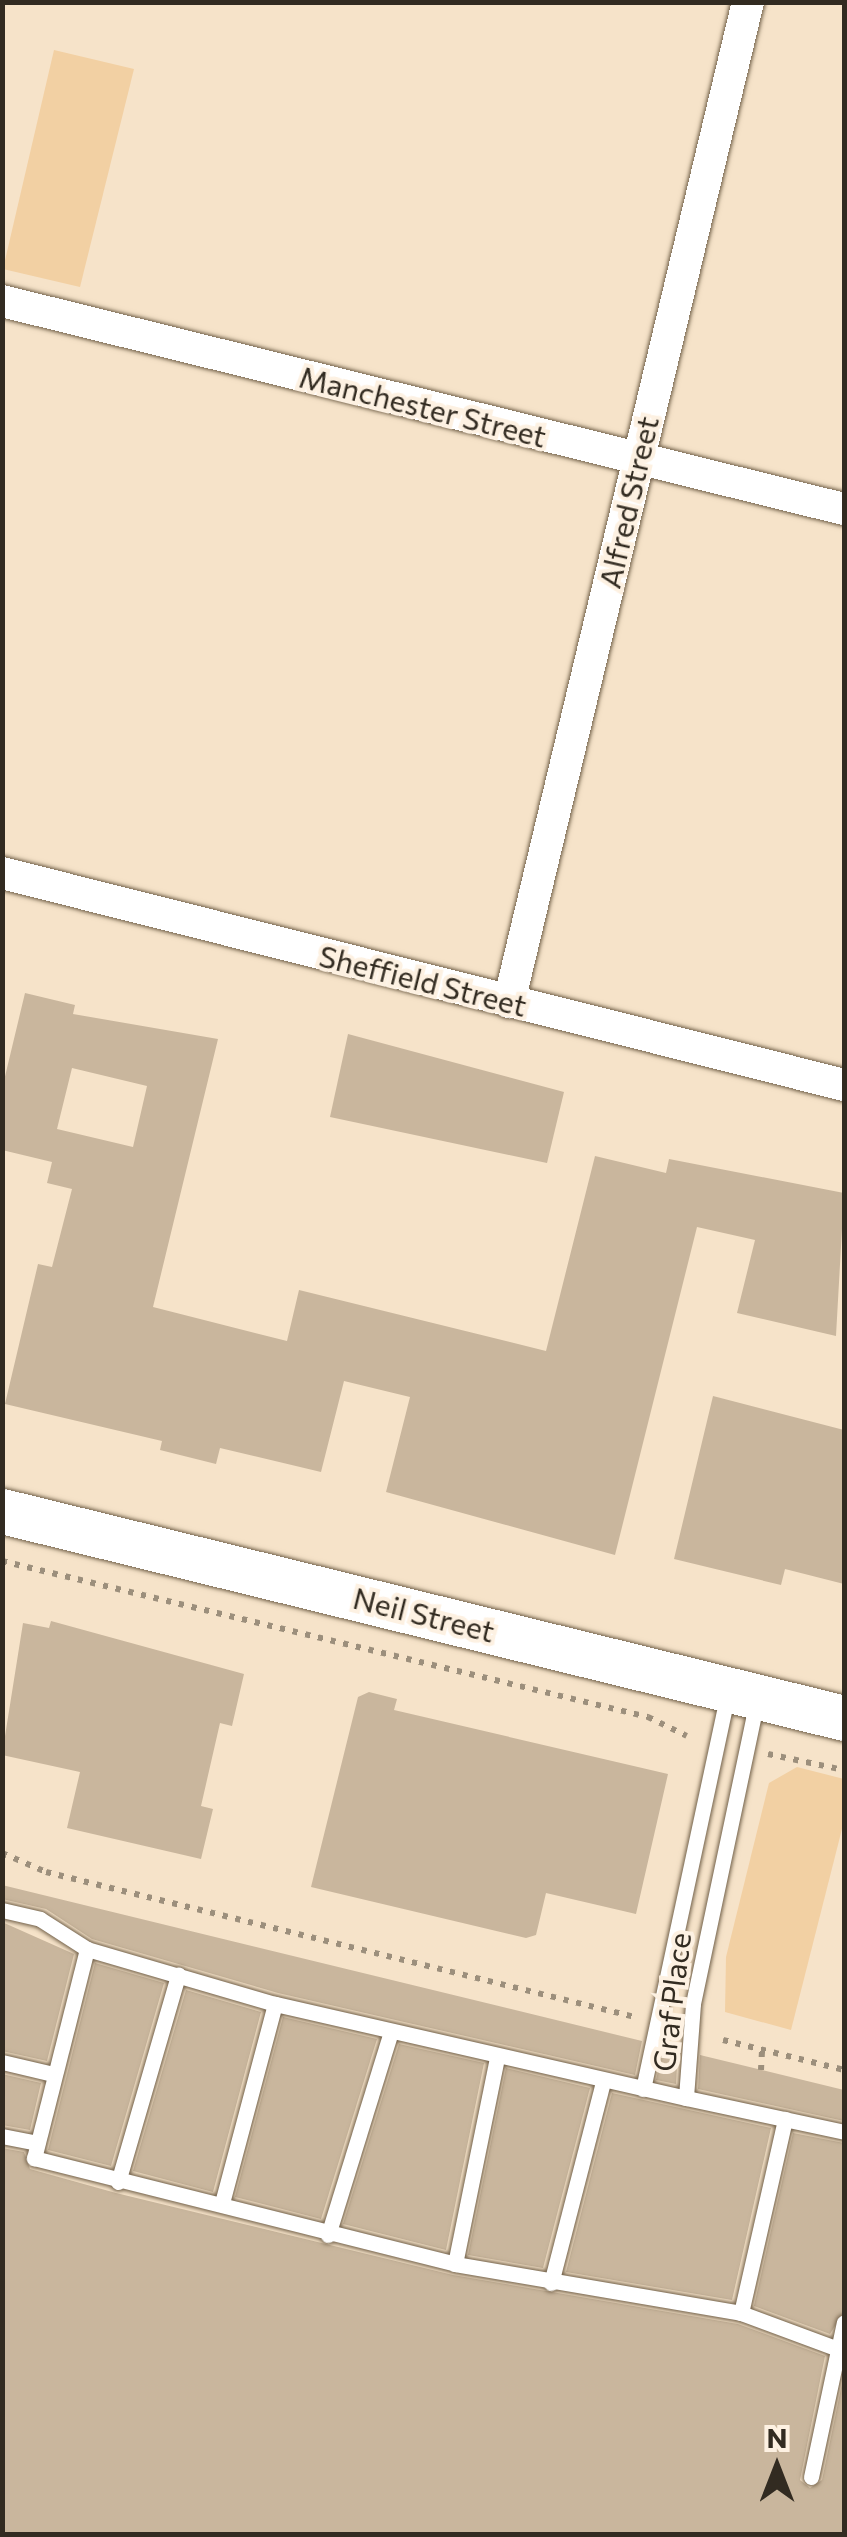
<!DOCTYPE html>
<style>
body{margin:0}
#map{position:relative;width:847px;height:2537px;overflow:hidden;background:#f6e3c9;font-family:Commissioner,sans-serif}
div>[style]{position:absolute}
[style*='--x']{left:calc(var(--x)*1px);top:calc(var(--y)*1px);width:calc(var(--w)*1px);rotate:calc(var(--a)*1deg)}
.green>*{inset:0;background:#f2d0a3}
.building>*{inset:0;background:#c9b69d}
.path>*{height:6px;margin-top:-3px;transform-origin:0;background:repeating-linear-gradient(90deg,#9c8f7c 0 5px,transparent 0 13px)}
.roads{filter:drop-shadow(0 0 2px #716049) drop-shadow(0 0 2px #716049)}
.service>*{height:15px;margin:-7.5px;padding:0 7.5px;transform-origin:7.5px;border-radius:7.5px;background:#fff}
.minor>*{height:32px;margin:-16px;padding:0 16px;transform-origin:16px;border-radius:16px;background:#fff}
.secondary>*{height:45px;margin:-22.5px;padding:0 22.5px;transform-origin:22.5px;border-radius:22.5px;background:#fff}
span{translate:-50% -50%;white-space:nowrap;text-align:center;line-height:1.15;-webkit-text-stroke:8px #fdf1e2;paint-order:stroke}
.street-label{font-size:30px;color:#322b21}
.frame{position:absolute;inset:0;border:5px solid #322b21;pointer-events:none}
.north{position:absolute;left:727px;top:2417px;width:100px;height:100px;-webkit-text-stroke:8px #fdf1e2;paint-order:stroke;rotate:0deg;font-size:28px;font-weight:700;line-height:40px;text-align:center;color:#322b21}
.north::after{content:'';display:block;margin:auto;width:35px;height:45px;background:#322b21;clip-path:polygon(50% 0,100% 100%,50% 72%,0 100%)}
</style>
<div id="map">
<div class="green">
<div style="clip-path:polygon(54px 50px,134px 69px,80px 287px,3px 269px)"></div>
<div style="clip-path:polygon(797px 1767px,844px 1779px,844px 1821px,791px 2030px,725px 2012px,726px 1957px,769px 1783px)"></div>
</div>
<div class="building">
<div style="clip-path:polygon(evenodd,25px 993px,75px 1005px,73px 1014px,218px 1039px,153px 1307px,287px 1341px,299px 1290px,546px 1351px,595px 1156px,666px 1173px,669px 1159px,844px 1193px,836px 1336px,737px 1313px,755px 1240px,697px 1227px,615px 1555px,386px 1492px,410px 1397px,344px 1381px,321px 1472px,220px 1448px,216px 1464px,160px 1450px,162px 1441px,5px 1404px,38px 1264px,52px 1267px,72px 1189px,47px 1183px,52px 1162px,2px 1150px,2px 1089px,25px 993px,72px 1068px,147px 1086px,133px 1147px,57px 1129px,72px 1068px)"></div>
<div style="clip-path:polygon(348px 1034px,564px 1092px,547px 1163px,330px 1117px)"></div>
<div style="clip-path:polygon(713px 1396px,844px 1430px,844px 1584px,785px 1569px,781px 1585px,674px 1559px)"></div>
<div style="clip-path:polygon(51px 1621px,244px 1674px,232px 1726px,220px 1723px,201px 1806px,213px 1809px,201px 1859px,67px 1828px,80px 1772px,2px 1755px,23px 1623px,49px 1628px)"></div>
<div style="clip-path:polygon(369px 1692px,397px 1699px,394px 1710px,668px 1774px,636px 1914px,546px 1893px,536px 1935px,526px 1938px,311px 1887px,358px 1697px)"></div>
<div style="clip-path:polygon(2px 1885px,642px 2041px,635px 2075px,278px 1993px,92px 1939px,46px 1909px,2px 1899px)"></div>
<div style="clip-path:polygon(2px 1922px,74px 1954px,47px 2061px,2px 2051px)"></div>
<div style="clip-path:polygon(95px 1963px,164px 1983px,111px 2166px,48px 2150px)"></div>
<div style="clip-path:polygon(186px 1990px,261px 2012px,213px 2192px,133px 2171px)"></div>
<div style="clip-path:polygon(283px 2017px,377px 2039px,321px 2219px,235px 2197px)"></div>
<div style="clip-path:polygon(399px 2044px,484px 2063px,446px 2250px,343px 2224px)"></div>
<div style="clip-path:polygon(664px 2046px,678px 2050px,676px 2084px,656px 2080px)"></div>
<div style="clip-path:polygon(700px 2055px,844px 2090px,844px 2121px,698px 2089px)"></div>
<div style="clip-path:polygon(506px 2068px,590px 2088px,543px 2268px,468px 2255px)"></div>
<div style="clip-path:polygon(2px 2074px,41px 2083px,30px 2130px,2px 2125px)"></div>
<div style="clip-path:polygon(612px 2093px,771px 2128px,732px 2300px,566px 2272px)"></div>
<div style="clip-path:polygon(793px 2133px,844px 2143px,844px 2311px,830px 2334px,754px 2306px)"></div>
<div style="clip-path:polygon(2px 2148px,24px 2152px,30px 2169px,116px 2193px,453px 2275px,738px 2324px,825px 2356px,800px 2480px,810px 2488px,822px 2480px,844px 2374px,844px 2534px,2px 2534px)"></div>
</div>
<div class="path">
<div style="--x:2;--y:1561;--w:665;--a:13.58"></div>
<div style="--x:648;--y:1717;--w:43;--a:26"></div>
<div style="--x:768;--y:1754;--w:78;--a:11.9"></div>
<div style="--x:2;--y:1853;--w:48;--a:23.4"></div>
<div style="--x:46;--y:1872;--w:607;--a:13.83"></div>
<div style="--x:723;--y:2040;--w:125;--a:13.9"></div>
<div style="--x:761;--y:2070;--w:21;--a:-87"></div>
</div>
<div class="roads">
<div class="service">
<div style="--x:757;--y:1700;--w:311;--a:101.9"></div>
<div style="--x:693;--y:2004;--w:94;--a:94.3"></div>
<div style="--x:686;--y:2098;--w:162;--a:12.1"></div>
<div style="--x:2;--y:1910;--w:39;--a:13"></div>
<div style="--x:40;--y:1919;--w:56;--a:32.6"></div>
<div style="--x:2;--y:2062;--w:52;--a:13.2"></div>
<div style="--x:643;--y:2089;--w:406;--a:-77.9"></div>
<div style="--x:686;--y:2098;--w:422;--a:-167.1"></div>
<div style="--x:275;--y:2004;--w:196;--a:-163.7"></div>
<div style="--x:87;--y:1949;--w:216;--a:104.2"></div>
<div style="--x:34;--y:2158;--w:434;--a:14.1"></div>
<div style="--x:455;--y:2264;--w:290;--a:9.7"></div>
<div style="--x:741;--y:2313;--w:110;--a:20.3"></div>
<div style="--x:2;--y:2136;--w:36;--a:11"></div>
<div style="--x:118;--y:2182;--w:216;--a:-73.8"></div>
<div style="--x:222;--y:2203;--w:206;--a:-75.1"></div>
<div style="--x:328;--y:2235;--w:213;--a:-72.8"></div>
<div style="--x:455;--y:2264;--w:211;--a:-78.5"></div>
<div style="--x:551;--y:2283;--w:208;--a:-75.5"></div>
<div style="--x:741;--y:2313;--w:199;--a:-77.2"></div>
<div style="--x:811;--y:2477;--w:158;--a:-78"></div>
</div>
<div class="minor">
<div style="--x:2;--y:301;--w:867;--a:13.88"></div>
<div style="--x:2;--y:873;--w:868;--a:14.13"></div>
<div style="--x:509;--y:1002;--w:1028;--a:-76.56"></div>
</div>
<div class="secondary">
<div style="--x:2;--y:1511;--w:867;--a:13.81"></div>
</div>
</div>
<div class="street-label">
<span style="left:423px;top:406px;rotate:14deg">Manchester Street</span>
<span style="left:628px;top:502px;rotate:-77deg">Alfred Street</span>
<span style="left:423px;top:980px;rotate:14deg">Sheffield Street</span>
<span style="left:424px;top:1614px;rotate:14deg">Neil Street</span>
<span style="left:671px;top:2002px;rotate:-83deg">Graf Place</span>
</div>
<div class="frame"></div>
<div class="north">N</div>
</div>
